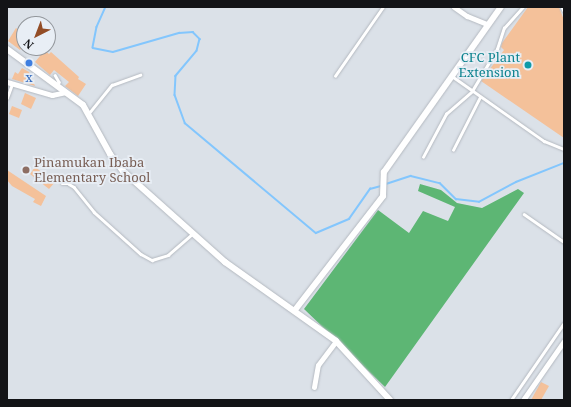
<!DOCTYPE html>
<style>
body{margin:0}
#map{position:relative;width:571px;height:407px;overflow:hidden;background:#dbe1e8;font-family:"Noto Serif",serif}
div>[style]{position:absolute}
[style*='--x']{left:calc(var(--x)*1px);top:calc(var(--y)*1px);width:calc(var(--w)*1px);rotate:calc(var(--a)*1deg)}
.forest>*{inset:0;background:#5db674}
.stream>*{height:1.5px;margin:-0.75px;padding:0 0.75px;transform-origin:0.75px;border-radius:0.75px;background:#83c6fd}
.building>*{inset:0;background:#f4c19a}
.roads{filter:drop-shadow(0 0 1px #b4b9c0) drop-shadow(0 0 1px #b4b9c0)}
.service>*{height:2.5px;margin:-1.25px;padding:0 1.25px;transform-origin:1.25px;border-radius:1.25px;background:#fff}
.minor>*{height:5px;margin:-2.5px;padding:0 2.5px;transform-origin:2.5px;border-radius:2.5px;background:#fff}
.tertiary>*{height:6px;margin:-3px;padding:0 3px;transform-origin:3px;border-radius:3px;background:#fff}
.dots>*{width:11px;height:11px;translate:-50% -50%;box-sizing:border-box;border:2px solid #e8eef5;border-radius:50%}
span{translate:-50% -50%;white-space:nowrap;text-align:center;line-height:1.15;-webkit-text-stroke:3.5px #e8eef5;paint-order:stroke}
.culture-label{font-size:13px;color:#0d838f}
.right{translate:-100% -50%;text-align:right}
.shop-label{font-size:13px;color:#366cbe}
.education-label{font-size:13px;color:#785e54}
.left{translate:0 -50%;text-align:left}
.frame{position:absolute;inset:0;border:8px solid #131417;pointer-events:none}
.north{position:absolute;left:16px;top:16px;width:40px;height:40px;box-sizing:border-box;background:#e8eef5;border:1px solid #93979c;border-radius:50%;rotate:222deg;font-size:11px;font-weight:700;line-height:16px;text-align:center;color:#131417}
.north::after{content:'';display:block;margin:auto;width:14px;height:18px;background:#934d26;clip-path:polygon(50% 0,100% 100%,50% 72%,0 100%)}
</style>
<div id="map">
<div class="forest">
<div style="clip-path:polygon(420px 184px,441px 190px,457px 203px,482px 208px,518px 189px,524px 193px,385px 387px,304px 309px,378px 210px,409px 233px,423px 211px,448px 221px,455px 207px,418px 191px)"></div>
</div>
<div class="stream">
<div style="--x:106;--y:7;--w:22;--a:114"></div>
<div style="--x:97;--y:27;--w:21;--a:101"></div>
<div style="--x:93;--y:48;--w:20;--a:11"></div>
<div style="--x:113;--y:52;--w:69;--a:-16.1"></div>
<div style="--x:179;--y:33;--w:14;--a:-4"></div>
<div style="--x:193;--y:32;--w:10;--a:45"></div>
<div style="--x:200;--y:39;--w:12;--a:104"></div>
<div style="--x:197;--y:51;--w:33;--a:130"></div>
<div style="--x:176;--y:76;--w:19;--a:93"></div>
<div style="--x:175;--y:95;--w:30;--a:70"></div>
<div style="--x:185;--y:123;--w:171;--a:40"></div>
<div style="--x:316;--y:233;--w:36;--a:-23"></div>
<div style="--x:349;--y:219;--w:37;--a:-55"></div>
<div style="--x:370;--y:189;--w:11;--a:-15"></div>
<div style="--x:386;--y:184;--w:26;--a:-18"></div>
<div style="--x:411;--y:176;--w:30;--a:14"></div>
<div style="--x:440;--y:183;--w:23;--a:45"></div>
<div style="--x:456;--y:199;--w:23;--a:7"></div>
<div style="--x:479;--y:202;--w:42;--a:-28.4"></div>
<div style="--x:516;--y:182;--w:52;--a:-21.6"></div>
</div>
<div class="building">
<div style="clip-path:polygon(528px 7px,559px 7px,564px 20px,564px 138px,481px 81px,504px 50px,501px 47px,502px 43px)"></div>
<div style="clip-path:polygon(16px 28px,24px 34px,24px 44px,20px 50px,8px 41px)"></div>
<div style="clip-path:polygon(31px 48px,42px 48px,49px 54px,51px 52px,79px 77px,78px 79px,86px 84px,78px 96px,65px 86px,69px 82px,54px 70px,50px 75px,35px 62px,40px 56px)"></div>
<div style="clip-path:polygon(22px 68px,29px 72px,35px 86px,12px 79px,15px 72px,18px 74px)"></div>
<div style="clip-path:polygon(25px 93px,36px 98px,31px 109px,21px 104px)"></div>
<div style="clip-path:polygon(12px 106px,22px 110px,19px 118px,9px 114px)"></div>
<div style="clip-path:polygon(35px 167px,55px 182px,49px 189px,30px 174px)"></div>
<div style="clip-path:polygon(7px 170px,46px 196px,41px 206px,33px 202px,35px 199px,12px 186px,7px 180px)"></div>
<div style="clip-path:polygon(541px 382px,549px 386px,541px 400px,531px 400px)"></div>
</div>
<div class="roads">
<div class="service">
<div style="--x:562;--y:7;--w:4;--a:63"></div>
<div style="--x:55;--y:75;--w:8;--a:60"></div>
<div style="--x:59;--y:82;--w:4;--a:104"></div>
<div style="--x:335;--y:76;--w:84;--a:-55.2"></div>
<div style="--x:452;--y:76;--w:113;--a:35.2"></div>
<div style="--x:544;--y:141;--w:22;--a:22"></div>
<div style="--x:7;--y:98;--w:15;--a:-70"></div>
<div style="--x:89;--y:113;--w:36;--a:-51"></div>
<div style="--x:112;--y:85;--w:30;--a:-20"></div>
<div style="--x:453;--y:150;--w:59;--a:-63"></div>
<div style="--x:423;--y:157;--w:49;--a:-61.9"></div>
<div style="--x:446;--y:114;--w:35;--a:-41"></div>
<div style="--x:472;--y:91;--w:49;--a:-59.2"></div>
<div style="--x:497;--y:49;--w:22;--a:-72"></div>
<div style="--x:504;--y:28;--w:28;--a:-48"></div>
<div style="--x:62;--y:184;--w:7;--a:0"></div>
<div style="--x:69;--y:184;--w:6;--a:31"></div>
<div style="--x:74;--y:187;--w:32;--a:51"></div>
<div style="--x:94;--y:212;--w:63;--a:41.8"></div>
<div style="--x:141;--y:254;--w:13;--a:29"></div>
<div style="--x:152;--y:260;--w:17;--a:-17"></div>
<div style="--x:168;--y:255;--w:32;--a:-41"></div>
<div style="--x:524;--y:214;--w:49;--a:35"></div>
<div style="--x:511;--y:400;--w:93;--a:-55.5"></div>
</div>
<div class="minor">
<div style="--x:454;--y:7;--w:16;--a:35"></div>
<div style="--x:467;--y:16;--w:22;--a:22"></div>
<div style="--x:7;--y:82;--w:47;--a:16.1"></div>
<div style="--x:52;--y:95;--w:14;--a:-12"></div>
<div style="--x:314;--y:387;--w:22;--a:-80"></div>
<div style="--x:318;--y:365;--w:30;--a:-53"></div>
<div style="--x:523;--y:400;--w:72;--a:-55.2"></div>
</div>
<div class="tertiary">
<div style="--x:7;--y:49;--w:94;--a:36.4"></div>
<div style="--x:83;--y:105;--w:56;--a:61.1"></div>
<div style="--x:110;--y:154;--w:21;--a:53"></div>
<div style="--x:123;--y:171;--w:137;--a:41.7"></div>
<div style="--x:225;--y:262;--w:136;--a:35.4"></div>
<div style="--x:336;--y:341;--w:80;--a:47.5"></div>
<div style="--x:295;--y:310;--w:144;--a:-52.3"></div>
<div style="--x:383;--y:196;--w:24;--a:-88"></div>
<div style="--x:384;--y:172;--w:202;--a:-54.7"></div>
</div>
</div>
<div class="dots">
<div style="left:29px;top:63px;background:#3f7fe0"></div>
<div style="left:528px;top:65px;background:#0f9aa8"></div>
<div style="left:26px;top:170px;background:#8d6e63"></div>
</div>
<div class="culture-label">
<span class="right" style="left:520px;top:65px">CFC Plant<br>Extension</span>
</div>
<div class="shop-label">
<span style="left:29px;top:77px">x</span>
</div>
<div class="education-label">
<span class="left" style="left:34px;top:170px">Pinamukan Ibaba<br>Elementary School</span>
</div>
<div class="frame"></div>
<div class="north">N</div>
</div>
